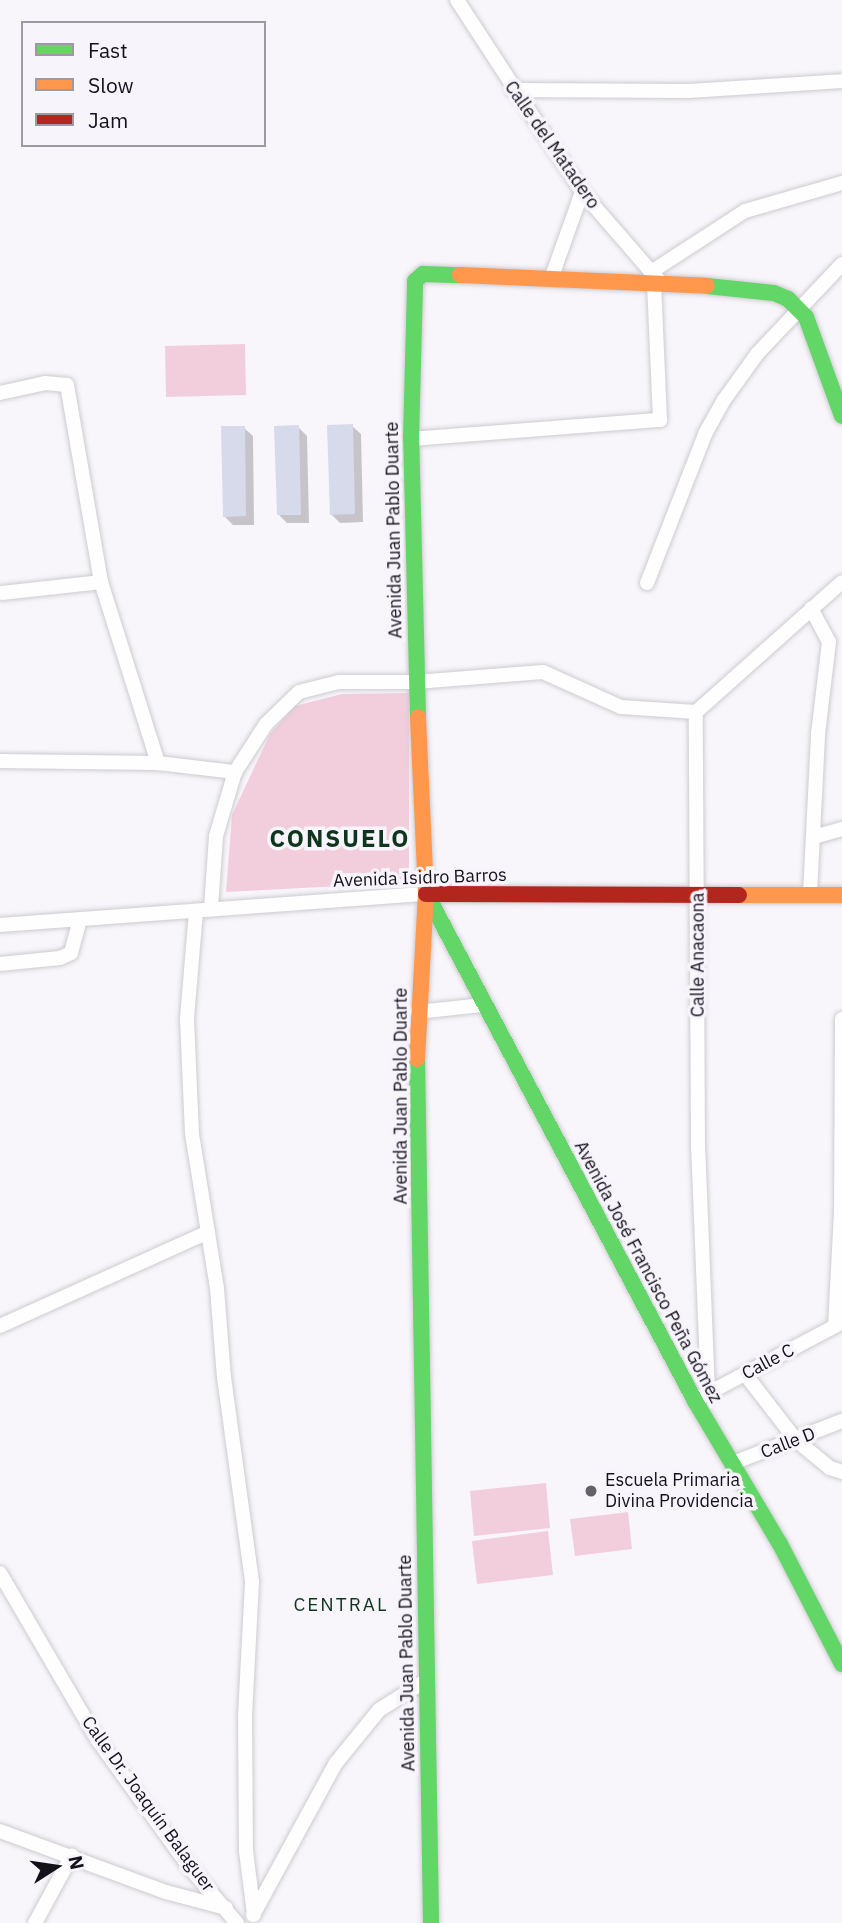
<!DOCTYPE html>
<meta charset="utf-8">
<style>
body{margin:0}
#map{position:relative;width:842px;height:1923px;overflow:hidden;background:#f8f6fa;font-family:"IBM Plex Sans",sans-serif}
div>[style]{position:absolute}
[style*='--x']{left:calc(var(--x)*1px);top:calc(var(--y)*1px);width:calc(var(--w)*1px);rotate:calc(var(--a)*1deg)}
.green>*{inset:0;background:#f2cedc}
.shadow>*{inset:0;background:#0003}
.building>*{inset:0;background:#d6daeb}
.roads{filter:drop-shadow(0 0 2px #cdcbd1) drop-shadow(0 0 2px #cdcbd1)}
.street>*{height:14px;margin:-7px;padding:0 7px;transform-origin:7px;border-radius:7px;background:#fefefe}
.fast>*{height:16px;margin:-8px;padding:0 8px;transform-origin:8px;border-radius:8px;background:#63d668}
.slow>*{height:16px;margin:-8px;padding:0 8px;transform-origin:8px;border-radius:8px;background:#ff974d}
.jam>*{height:16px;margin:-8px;padding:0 8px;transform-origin:8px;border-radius:8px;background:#b3261e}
.dots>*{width:19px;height:19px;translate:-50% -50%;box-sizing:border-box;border:4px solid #f7f5fb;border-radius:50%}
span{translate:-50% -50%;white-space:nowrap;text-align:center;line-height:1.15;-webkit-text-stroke:7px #f7f5fb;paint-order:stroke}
.street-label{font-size:18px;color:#15111b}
.poi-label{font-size:18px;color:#15111b}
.left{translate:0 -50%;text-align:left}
.neighbourhood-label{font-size:19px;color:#10351d;letter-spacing:2px}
.district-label{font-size:24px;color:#10351d;font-weight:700;letter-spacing:2px}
.legend{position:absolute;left:21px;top:21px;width:245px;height:126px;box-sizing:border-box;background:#f7f5fb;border:2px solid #9d9aa1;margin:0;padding:9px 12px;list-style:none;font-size:21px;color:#15111b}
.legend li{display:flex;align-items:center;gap:14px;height:35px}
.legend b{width:35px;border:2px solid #9d9aa1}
.north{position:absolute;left:21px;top:1832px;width:70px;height:70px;-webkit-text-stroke:5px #f7f5fb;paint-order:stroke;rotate:78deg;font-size:19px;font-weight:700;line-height:28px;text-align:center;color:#15111b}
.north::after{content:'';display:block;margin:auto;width:24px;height:32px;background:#15111b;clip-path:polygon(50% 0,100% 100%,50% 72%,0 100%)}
</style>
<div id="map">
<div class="green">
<div style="clip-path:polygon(245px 344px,246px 395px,166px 397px,165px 346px)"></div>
<div style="clip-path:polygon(409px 693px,409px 869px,405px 877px,399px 883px,226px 892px,232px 815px,270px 734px,295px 706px,342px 694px)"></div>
<div style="clip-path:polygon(546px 1483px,550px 1528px,474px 1536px,470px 1491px)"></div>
<div style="clip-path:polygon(628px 1512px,632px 1549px,575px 1556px,570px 1519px)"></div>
<div style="clip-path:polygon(548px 1531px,553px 1575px,477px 1584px,472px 1541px)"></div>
</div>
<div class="shadow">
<div style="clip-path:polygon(352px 426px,361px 434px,363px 522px,340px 523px,331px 514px)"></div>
<div style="clip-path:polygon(298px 427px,307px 436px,309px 523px,287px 523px,278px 514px)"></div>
<div style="clip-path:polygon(244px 428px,253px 436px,254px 525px,233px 525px,224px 516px)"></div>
</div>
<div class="building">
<div style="clip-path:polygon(353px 424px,355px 514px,330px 515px,327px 425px)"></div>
<div style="clip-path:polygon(299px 425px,301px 515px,277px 515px,274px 426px)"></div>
<div style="clip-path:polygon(221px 426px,245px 426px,246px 516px,223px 517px)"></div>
</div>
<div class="roads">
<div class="street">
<div style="--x:457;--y:0;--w:229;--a:56.9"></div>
<div style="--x:582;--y:192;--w:118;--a:49.1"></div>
<div style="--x:513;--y:90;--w:176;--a:0.3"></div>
<div style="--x:689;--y:91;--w:153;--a:-3.7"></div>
<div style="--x:651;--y:272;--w:112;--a:-33"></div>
<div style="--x:745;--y:211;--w:101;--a:-16.1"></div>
<div style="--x:551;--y:279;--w:92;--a:-70.4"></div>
<div style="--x:0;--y:393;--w:46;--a:-12.5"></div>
<div style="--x:45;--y:383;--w:22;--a:5"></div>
<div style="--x:67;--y:385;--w:200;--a:80.2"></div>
<div style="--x:101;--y:582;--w:190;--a:72.5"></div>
<div style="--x:411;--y:439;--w:250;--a:-4.4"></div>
<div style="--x:660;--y:420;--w:139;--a:-92.5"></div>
<div style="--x:647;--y:583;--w:160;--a:-68.7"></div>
<div style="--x:705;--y:434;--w:39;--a:-61"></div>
<div style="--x:724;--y:400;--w:57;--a:-54.3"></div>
<div style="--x:757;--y:354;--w:124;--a:-46.6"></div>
<div style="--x:2;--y:593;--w:100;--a:-6.3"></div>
<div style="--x:0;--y:761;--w:158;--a:0.7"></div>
<div style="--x:158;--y:763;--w:78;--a:6.7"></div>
<div style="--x:814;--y:837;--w:29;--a:-16"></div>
<div style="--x:810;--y:894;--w:160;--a:-87.1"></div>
<div style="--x:818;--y:734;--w:93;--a:-83.2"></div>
<div style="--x:829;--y:642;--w:38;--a:-118"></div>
<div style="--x:211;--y:908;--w:72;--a:-86"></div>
<div style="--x:216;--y:836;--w:67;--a:-73.5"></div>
<div style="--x:235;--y:772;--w:57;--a:-57.1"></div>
<div style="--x:266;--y:724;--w:46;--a:-44.1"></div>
<div style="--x:299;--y:692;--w:41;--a:-14"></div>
<div style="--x:339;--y:682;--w:77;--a:0"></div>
<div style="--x:416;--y:682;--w:127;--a:-4.5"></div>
<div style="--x:543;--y:672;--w:85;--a:24.2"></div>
<div style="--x:621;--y:707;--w:75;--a:3.8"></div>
<div style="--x:196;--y:911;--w:108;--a:94.8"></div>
<div style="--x:187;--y:1019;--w:115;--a:87.5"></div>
<div style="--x:192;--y:1134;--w:157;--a:80.8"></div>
<div style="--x:217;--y:1289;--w:88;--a:85.5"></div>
<div style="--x:224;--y:1377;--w:207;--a:82.2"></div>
<div style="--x:252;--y:1582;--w:132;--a:93"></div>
<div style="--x:245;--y:1714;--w:137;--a:89.6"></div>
<div style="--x:246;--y:1851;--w:64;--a:82.8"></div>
<div style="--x:0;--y:925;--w:427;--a:-4.2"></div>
<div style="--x:0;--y:964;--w:60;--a:-5.7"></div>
<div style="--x:60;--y:958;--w:12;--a:-24"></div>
<div style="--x:71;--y:953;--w:35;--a:-75"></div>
<div style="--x:417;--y:1012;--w:65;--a:-6.1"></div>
<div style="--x:0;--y:1326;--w:228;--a:-24.3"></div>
<div style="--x:835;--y:1326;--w:116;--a:-87"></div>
<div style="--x:841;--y:1210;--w:191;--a:-89.7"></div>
<div style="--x:745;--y:1374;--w:83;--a:52.3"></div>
<div style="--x:796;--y:1440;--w:44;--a:39.5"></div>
<div style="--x:830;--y:1468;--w:13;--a:18"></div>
<div style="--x:708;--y:1393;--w:244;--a:-92.3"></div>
<div style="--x:698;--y:1149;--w:437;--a:-90.3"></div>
<div style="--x:696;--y:712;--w:195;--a:-41.7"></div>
<div style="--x:701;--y:1397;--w:158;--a:-27.9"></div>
<div style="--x:733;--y:1463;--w:117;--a:-21.1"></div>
<div style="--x:0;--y:1573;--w:192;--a:59.7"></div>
<div style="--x:97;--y:1739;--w:159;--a:54.2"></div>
<div style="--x:190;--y:1868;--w:72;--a:49.5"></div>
<div style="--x:0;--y:1831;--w:177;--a:20.2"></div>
<div style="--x:166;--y:1892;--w:62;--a:14.9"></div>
<div style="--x:253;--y:1915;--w:173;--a:-61.4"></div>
<div style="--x:336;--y:1763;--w:68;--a:-50.9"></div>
<div style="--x:379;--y:1710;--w:54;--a:-32.2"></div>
<div style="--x:35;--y:1923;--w:77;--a:-61.4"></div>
</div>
<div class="fast">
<div style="--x:707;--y:286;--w:67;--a:6"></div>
<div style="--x:774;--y:293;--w:15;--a:23"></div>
<div style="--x:788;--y:299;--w:25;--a:45"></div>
<div style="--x:806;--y:317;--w:105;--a:70"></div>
<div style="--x:418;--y:717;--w:278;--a:-91.4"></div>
<div style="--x:411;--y:439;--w:158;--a:-88.5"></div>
<div style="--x:415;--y:281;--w:11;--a:-41"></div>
<div style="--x:423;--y:274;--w:37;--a:2"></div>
<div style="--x:427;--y:895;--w:573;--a:62.09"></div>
<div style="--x:695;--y:1401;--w:166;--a:59.3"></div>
<div style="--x:780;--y:1544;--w:135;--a:62.7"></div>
<div style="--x:417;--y:1059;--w:864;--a:89.07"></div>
</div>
<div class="slow">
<div style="--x:460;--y:275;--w:247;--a:2.5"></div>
<div style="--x:739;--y:895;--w:103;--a:0"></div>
<div style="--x:417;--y:1059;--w:165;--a:-86.9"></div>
<div style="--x:426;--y:894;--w:177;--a:-92.6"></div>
</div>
<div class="jam">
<div style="--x:426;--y:894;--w:313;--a:0.2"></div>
</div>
</div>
<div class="dots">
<div style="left:591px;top:1491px;background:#646169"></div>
</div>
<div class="street-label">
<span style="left:552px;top:145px;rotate:55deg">Calle del Matadero</span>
<span style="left:394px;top:530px;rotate:-91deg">Avenida Juan Pablo Duarte</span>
<span style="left:420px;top:878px;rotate:-2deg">Avenida Isidro Barros</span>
<span style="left:698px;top:955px;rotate:-90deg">Calle Anacaona</span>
<span style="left:401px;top:1096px;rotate:-90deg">Avenida Juan Pablo Duarte</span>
<span style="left:648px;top:1272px;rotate:62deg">Avenida José Francisco Peña Gómez</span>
<span style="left:768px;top:1362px;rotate:-28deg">Calle C</span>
<span style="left:788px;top:1443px;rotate:-21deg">Calle D</span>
<span style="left:407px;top:1663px;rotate:-91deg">Avenida Juan Pablo Duarte</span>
<span style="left:148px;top:1804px;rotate:54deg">Calle Dr. Joaquín Balaguer</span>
</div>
<div class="poi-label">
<span class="left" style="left:605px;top:1491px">Escuela Primaria<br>Divina Providencia</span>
</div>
<div class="neighbourhood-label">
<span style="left:341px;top:1605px">CENTRAL</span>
</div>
<div class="district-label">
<span style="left:340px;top:839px">CONSUELO</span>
</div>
<ul class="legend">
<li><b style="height:9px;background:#63d668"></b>Fast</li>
<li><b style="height:9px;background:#ff974d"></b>Slow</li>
<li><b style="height:9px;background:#b3261e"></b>Jam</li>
</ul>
<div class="north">N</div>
</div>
